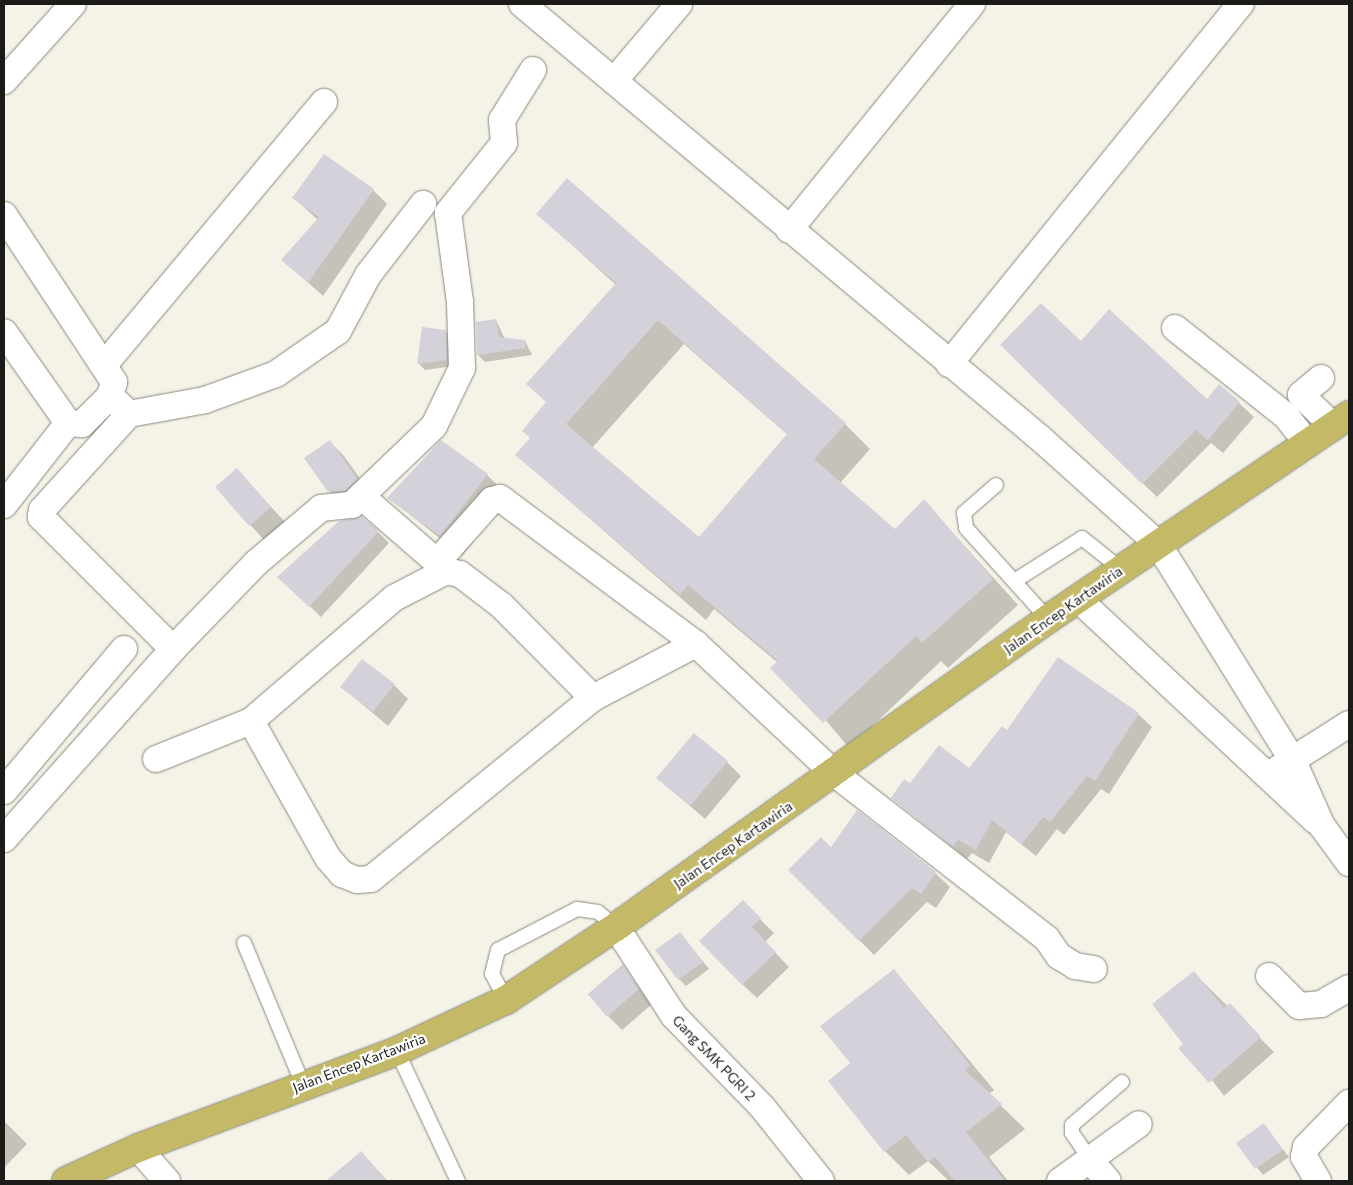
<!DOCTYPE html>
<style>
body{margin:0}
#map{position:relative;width:1353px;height:1185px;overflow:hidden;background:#f5f3e8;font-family:Commissioner,sans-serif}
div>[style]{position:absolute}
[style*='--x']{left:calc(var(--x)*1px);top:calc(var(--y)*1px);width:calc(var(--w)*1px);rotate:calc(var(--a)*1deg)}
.shadow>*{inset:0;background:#0003}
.building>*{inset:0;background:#d5d1db}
.roads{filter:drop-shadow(0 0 1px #89887d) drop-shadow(0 0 1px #89887d)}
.lane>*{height:14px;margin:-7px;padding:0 7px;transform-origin:7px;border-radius:7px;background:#fff}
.street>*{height:26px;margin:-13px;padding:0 13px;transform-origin:13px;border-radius:13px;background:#fff}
.primary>*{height:28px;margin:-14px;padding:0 14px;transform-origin:14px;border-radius:14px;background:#c4b966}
span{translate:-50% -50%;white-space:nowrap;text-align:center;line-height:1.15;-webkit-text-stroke:4.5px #fff;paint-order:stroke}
.street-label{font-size:14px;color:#1c1b17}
.frame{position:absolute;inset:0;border:5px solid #1c1b17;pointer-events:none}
</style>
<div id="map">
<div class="shadow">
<div style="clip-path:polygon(373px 190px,387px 204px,323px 296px,283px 260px,318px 220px,294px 198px)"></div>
<div style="clip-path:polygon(evenodd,538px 214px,845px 424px,870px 449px,840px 483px,895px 530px,924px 501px,1018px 605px,948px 668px,941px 661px,849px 748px,778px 663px,714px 609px,706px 620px,517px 455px,531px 439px,547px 403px,528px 384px,616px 285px,538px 214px,684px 344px,788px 435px,699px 539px,592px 448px,684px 344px)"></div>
<div style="clip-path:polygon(496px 320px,505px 339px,525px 341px,532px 355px,485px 362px,478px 355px)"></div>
<div style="clip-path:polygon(445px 331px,452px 338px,453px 366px,425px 370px,418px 363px)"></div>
<div style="clip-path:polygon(1016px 360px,1207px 401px,1239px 403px,1254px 417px,1223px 453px,1211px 443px,1157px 497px)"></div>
<div style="clip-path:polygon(330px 442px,344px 456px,371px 494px,344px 506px,329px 491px)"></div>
<div style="clip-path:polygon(237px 470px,285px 522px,264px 540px,217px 488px)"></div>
<div style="clip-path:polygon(487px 475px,508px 496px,462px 556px,389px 498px)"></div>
<div style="clip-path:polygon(378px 532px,389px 543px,321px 617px,290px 587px)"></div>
<div style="clip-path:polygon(394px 685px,408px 699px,388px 726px,342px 687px)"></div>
<div style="clip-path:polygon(1138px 714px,1152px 727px,1109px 794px,1101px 789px,1064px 835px,1057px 829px,1036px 856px,1006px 832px,989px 863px,972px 853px,967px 859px,892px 798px,910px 785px,969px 769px,1007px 731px)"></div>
<div style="clip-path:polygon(727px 762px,741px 776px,705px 819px,658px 778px)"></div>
<div style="clip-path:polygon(831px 849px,935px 873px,950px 887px,936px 908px,927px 902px,874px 955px,790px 870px)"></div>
<div style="clip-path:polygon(742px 901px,774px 933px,765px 942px,789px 967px,757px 998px,742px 984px)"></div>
<div style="clip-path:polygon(680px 933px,709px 969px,686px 986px,679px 979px)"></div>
<div style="clip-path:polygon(622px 966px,652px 1004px,622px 1030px,608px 1016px)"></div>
<div style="clip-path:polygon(894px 970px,994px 1090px,989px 1094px,1025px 1129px,989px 1157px,1008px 1181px,949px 1181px,928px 1161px,909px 1175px,885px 1151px,851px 1063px)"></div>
<div style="clip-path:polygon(1194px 973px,1274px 1052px,1224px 1096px,1185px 1044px)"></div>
<div style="clip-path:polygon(4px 1121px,27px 1144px,4px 1168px)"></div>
<div style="clip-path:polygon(1264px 1125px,1289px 1157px,1263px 1175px,1238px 1143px)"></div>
<div style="clip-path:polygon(361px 1153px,388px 1181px,328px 1181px)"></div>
</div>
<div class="building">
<div style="clip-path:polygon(324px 154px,374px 189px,308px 283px,281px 260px,319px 217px,292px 198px)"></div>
<div style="clip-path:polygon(evenodd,567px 178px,846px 423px,814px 459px,895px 529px,924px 499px,993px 579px,922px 643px,916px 636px,823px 723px,770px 668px,778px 661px,688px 585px,680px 595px,515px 455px,530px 438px,522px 431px,546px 402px,526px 384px,616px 283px,536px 214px,567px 178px,658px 320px,787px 434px,699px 537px,566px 424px,658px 320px)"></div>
<div style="clip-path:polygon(1041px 303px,1081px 341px,1109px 309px,1207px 399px,1219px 384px,1240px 402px,1208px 440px,1196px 430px,1142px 484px,1000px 345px)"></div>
<div style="clip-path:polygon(496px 319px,499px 337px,525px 340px,526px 348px,477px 355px,476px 322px)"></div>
<div style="clip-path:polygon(422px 327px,446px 330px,447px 360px,417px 364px)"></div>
<div style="clip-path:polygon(330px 440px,357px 479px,345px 491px,328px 492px,304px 458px)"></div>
<div style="clip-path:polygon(441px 440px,488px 474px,440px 536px,387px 498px)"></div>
<div style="clip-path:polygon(237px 468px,271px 507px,249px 526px,215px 487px)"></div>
<div style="clip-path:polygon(361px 516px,379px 531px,309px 607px,277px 577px,339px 521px)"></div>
<div style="clip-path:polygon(1058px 657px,1139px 713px,1095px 781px,1087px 776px,1050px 822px,1043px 817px,1022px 844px,992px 820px,976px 850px,958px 840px,953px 847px,891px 798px,904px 779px,910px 783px,939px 745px,969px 768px,1002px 726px,1007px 730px)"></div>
<div style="clip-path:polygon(362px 659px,395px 684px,373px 712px,340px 687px)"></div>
<div style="clip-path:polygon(694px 733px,728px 761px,690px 806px,656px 778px)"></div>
<div style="clip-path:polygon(857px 810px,936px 872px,921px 894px,912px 888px,859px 941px,788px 870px,821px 837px,831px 847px)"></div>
<div style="clip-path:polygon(743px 900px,761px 918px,752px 927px,776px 952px,742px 985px,699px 941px)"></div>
<div style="clip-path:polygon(680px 932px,703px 962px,678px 980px,655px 950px)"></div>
<div style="clip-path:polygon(623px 964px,639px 989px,607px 1017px,588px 994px)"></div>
<div style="clip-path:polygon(894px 969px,970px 1065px,965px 1071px,1002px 1104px,966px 1132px,1005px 1181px,955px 1181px,935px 1157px,928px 1162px,906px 1135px,884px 1152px,828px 1081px,850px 1063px,820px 1026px)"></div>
<div style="clip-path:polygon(1194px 971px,1224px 1008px,1230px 1003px,1261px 1037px,1209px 1083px,1178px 1048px,1183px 1044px,1152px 1004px)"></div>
<div style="clip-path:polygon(1264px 1123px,1283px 1150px,1255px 1169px,1236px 1143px)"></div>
<div style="clip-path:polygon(361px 1151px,387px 1181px,326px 1181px)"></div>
</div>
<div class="roads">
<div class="lane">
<div style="--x:996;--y:485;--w:43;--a:138.8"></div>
<div style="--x:964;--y:513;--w:15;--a:82"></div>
<div style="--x:966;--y:528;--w:122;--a:48"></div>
<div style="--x:1016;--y:580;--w:78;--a:-32.5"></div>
<div style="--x:1082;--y:538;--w:50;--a:38.5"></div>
<div style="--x:244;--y:943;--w:154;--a:67.4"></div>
<div style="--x:506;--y:1000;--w:30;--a:-118"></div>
<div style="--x:492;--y:974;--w:25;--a:-76"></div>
<div style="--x:498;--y:950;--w:89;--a:-27.4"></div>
<div style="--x:577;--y:909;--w:21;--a:8"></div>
<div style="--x:598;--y:912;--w:23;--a:40"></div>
<div style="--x:397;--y:1051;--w:144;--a:64.9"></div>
<div style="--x:1091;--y:1161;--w:34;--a:-124"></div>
<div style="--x:1072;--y:1133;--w:8;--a:-90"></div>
<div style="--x:1072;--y:1125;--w:66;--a:-40.7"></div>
</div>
<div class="street">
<div style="--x:522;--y:4;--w:676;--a:39.96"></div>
<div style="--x:1040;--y:438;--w:159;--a:41.9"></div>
<div style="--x:1158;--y:544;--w:256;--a:58.1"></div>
<div style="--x:1293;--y:761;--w:71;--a:66"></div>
<div style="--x:1322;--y:826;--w:46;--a:53.9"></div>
<div style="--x:533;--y:70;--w:59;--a:121.8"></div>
<div style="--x:502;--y:120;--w:23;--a:85"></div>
<div style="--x:504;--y:143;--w:90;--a:128.7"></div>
<div style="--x:448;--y:213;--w:90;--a:82.3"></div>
<div style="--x:460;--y:302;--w:66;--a:88.3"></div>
<div style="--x:462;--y:368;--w:64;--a:115.8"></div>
<div style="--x:434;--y:426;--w:101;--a:136.2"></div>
<div style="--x:361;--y:496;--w:101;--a:41"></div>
<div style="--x:437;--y:562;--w:83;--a:-48.4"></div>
<div style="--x:492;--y:500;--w:8;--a:-14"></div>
<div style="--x:500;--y:498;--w:244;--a:36.7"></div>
<div style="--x:696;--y:644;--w:189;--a:43.1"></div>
<div style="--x:834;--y:773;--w:270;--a:37.9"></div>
<div style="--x:1047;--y:939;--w:21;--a:55"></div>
<div style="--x:1059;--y:956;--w:19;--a:32"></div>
<div style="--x:1075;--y:966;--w:19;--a:9"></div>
<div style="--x:4;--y:81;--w:103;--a:-48.1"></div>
<div style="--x:614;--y:81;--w:101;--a:-49.8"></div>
<div style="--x:4;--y:215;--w:200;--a:56.6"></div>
<div style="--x:114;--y:382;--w:15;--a:106"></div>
<div style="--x:110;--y:396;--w:40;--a:135"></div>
<div style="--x:82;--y:424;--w:14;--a:-176"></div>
<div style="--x:68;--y:423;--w:111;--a:-125.1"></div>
<div style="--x:789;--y:230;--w:291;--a:-51"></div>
<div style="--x:1175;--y:328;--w:142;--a:38.4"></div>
<div style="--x:1286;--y:416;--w:34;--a:52"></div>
<div style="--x:949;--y:364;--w:464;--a:-51"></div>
<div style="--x:104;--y:365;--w:343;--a:-50.1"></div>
<div style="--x:1321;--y:378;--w:26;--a:140"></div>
<div style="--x:1301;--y:395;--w:45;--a:44.1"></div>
<div style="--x:110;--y:396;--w:26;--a:43"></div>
<div style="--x:129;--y:414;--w:77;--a:-10.4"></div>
<div style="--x:205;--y:400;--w:76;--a:-20.1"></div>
<div style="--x:276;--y:374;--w:75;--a:-34.7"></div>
<div style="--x:338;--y:331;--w:64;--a:-61.8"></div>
<div style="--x:368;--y:275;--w:90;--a:-52.2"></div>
<div style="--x:4;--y:505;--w:104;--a:-52"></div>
<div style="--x:1078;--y:599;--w:325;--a:43"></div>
<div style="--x:173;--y:649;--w:120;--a:-46"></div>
<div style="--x:256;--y:563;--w:85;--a:-40.2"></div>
<div style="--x:321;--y:508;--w:31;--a:-6"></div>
<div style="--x:352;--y:505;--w:13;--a:-45"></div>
<div style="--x:251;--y:721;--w:157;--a:60.7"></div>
<div style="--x:328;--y:858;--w:21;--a:49"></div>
<div style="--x:342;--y:874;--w:16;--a:22"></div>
<div style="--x:357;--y:880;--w:14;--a:-4"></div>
<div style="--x:371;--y:879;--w:286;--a:-39.2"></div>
<div style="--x:593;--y:698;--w:116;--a:-27.7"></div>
<div style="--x:156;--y:759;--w:102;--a:-21.8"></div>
<div style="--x:251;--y:721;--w:189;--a:-40.7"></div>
<div style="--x:394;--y:598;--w:59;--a:-27.4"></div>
<div style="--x:446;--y:571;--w:14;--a:12"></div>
<div style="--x:460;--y:574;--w:51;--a:37.1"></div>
<div style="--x:501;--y:605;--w:131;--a:45.3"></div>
<div style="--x:1278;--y:769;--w:84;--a:-32.4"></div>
<div style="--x:4;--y:791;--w:186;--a:-49.8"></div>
<div style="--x:4;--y:839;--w:254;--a:-48.3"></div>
<div style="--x:173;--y:649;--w:187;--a:-135"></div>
<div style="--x:41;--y:517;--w:7;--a:-82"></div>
<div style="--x:42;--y:510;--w:130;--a:-47.8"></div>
<div style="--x:616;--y:927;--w:106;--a:56.9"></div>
<div style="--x:674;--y:1016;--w:128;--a:45.9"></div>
<div style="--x:763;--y:1108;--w:93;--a:51.5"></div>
<div style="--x:1269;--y:976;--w:42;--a:45"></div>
<div style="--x:1299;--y:1006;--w:22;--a:-5"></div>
<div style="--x:1321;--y:1004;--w:32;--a:-30"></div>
<div style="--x:138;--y:1148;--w:44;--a:48.7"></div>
<div style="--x:1091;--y:1161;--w:26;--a:50"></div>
<div style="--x:1060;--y:1181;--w:97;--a:-35.8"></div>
<div style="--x:1318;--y:1181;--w:28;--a:-120"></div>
<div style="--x:1304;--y:1157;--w:10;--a:-79"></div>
<div style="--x:1306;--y:1147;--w:62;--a:-45.7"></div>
</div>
<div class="primary">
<div style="--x:66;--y:1181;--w:79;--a:-24.6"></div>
<div style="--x:138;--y:1148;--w:277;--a:-20.5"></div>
<div style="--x:397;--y:1051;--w:120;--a:-25.1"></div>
<div style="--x:506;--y:1000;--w:132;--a:-33.6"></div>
<div style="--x:616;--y:927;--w:531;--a:-35.49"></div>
<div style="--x:1048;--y:619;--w:364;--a:-34.1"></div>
</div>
</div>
<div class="street-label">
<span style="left:1063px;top:610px;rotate:-35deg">Jalan Encep Kartawiria</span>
<span style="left:733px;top:845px;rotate:-35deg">Jalan Encep Kartawiria</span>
<span style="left:714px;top:1058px;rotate:46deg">Gang SMK PGRI 2</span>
<span style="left:359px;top:1063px;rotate:-21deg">Jalan Encep Kartawiria</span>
</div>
<div class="frame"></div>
</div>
